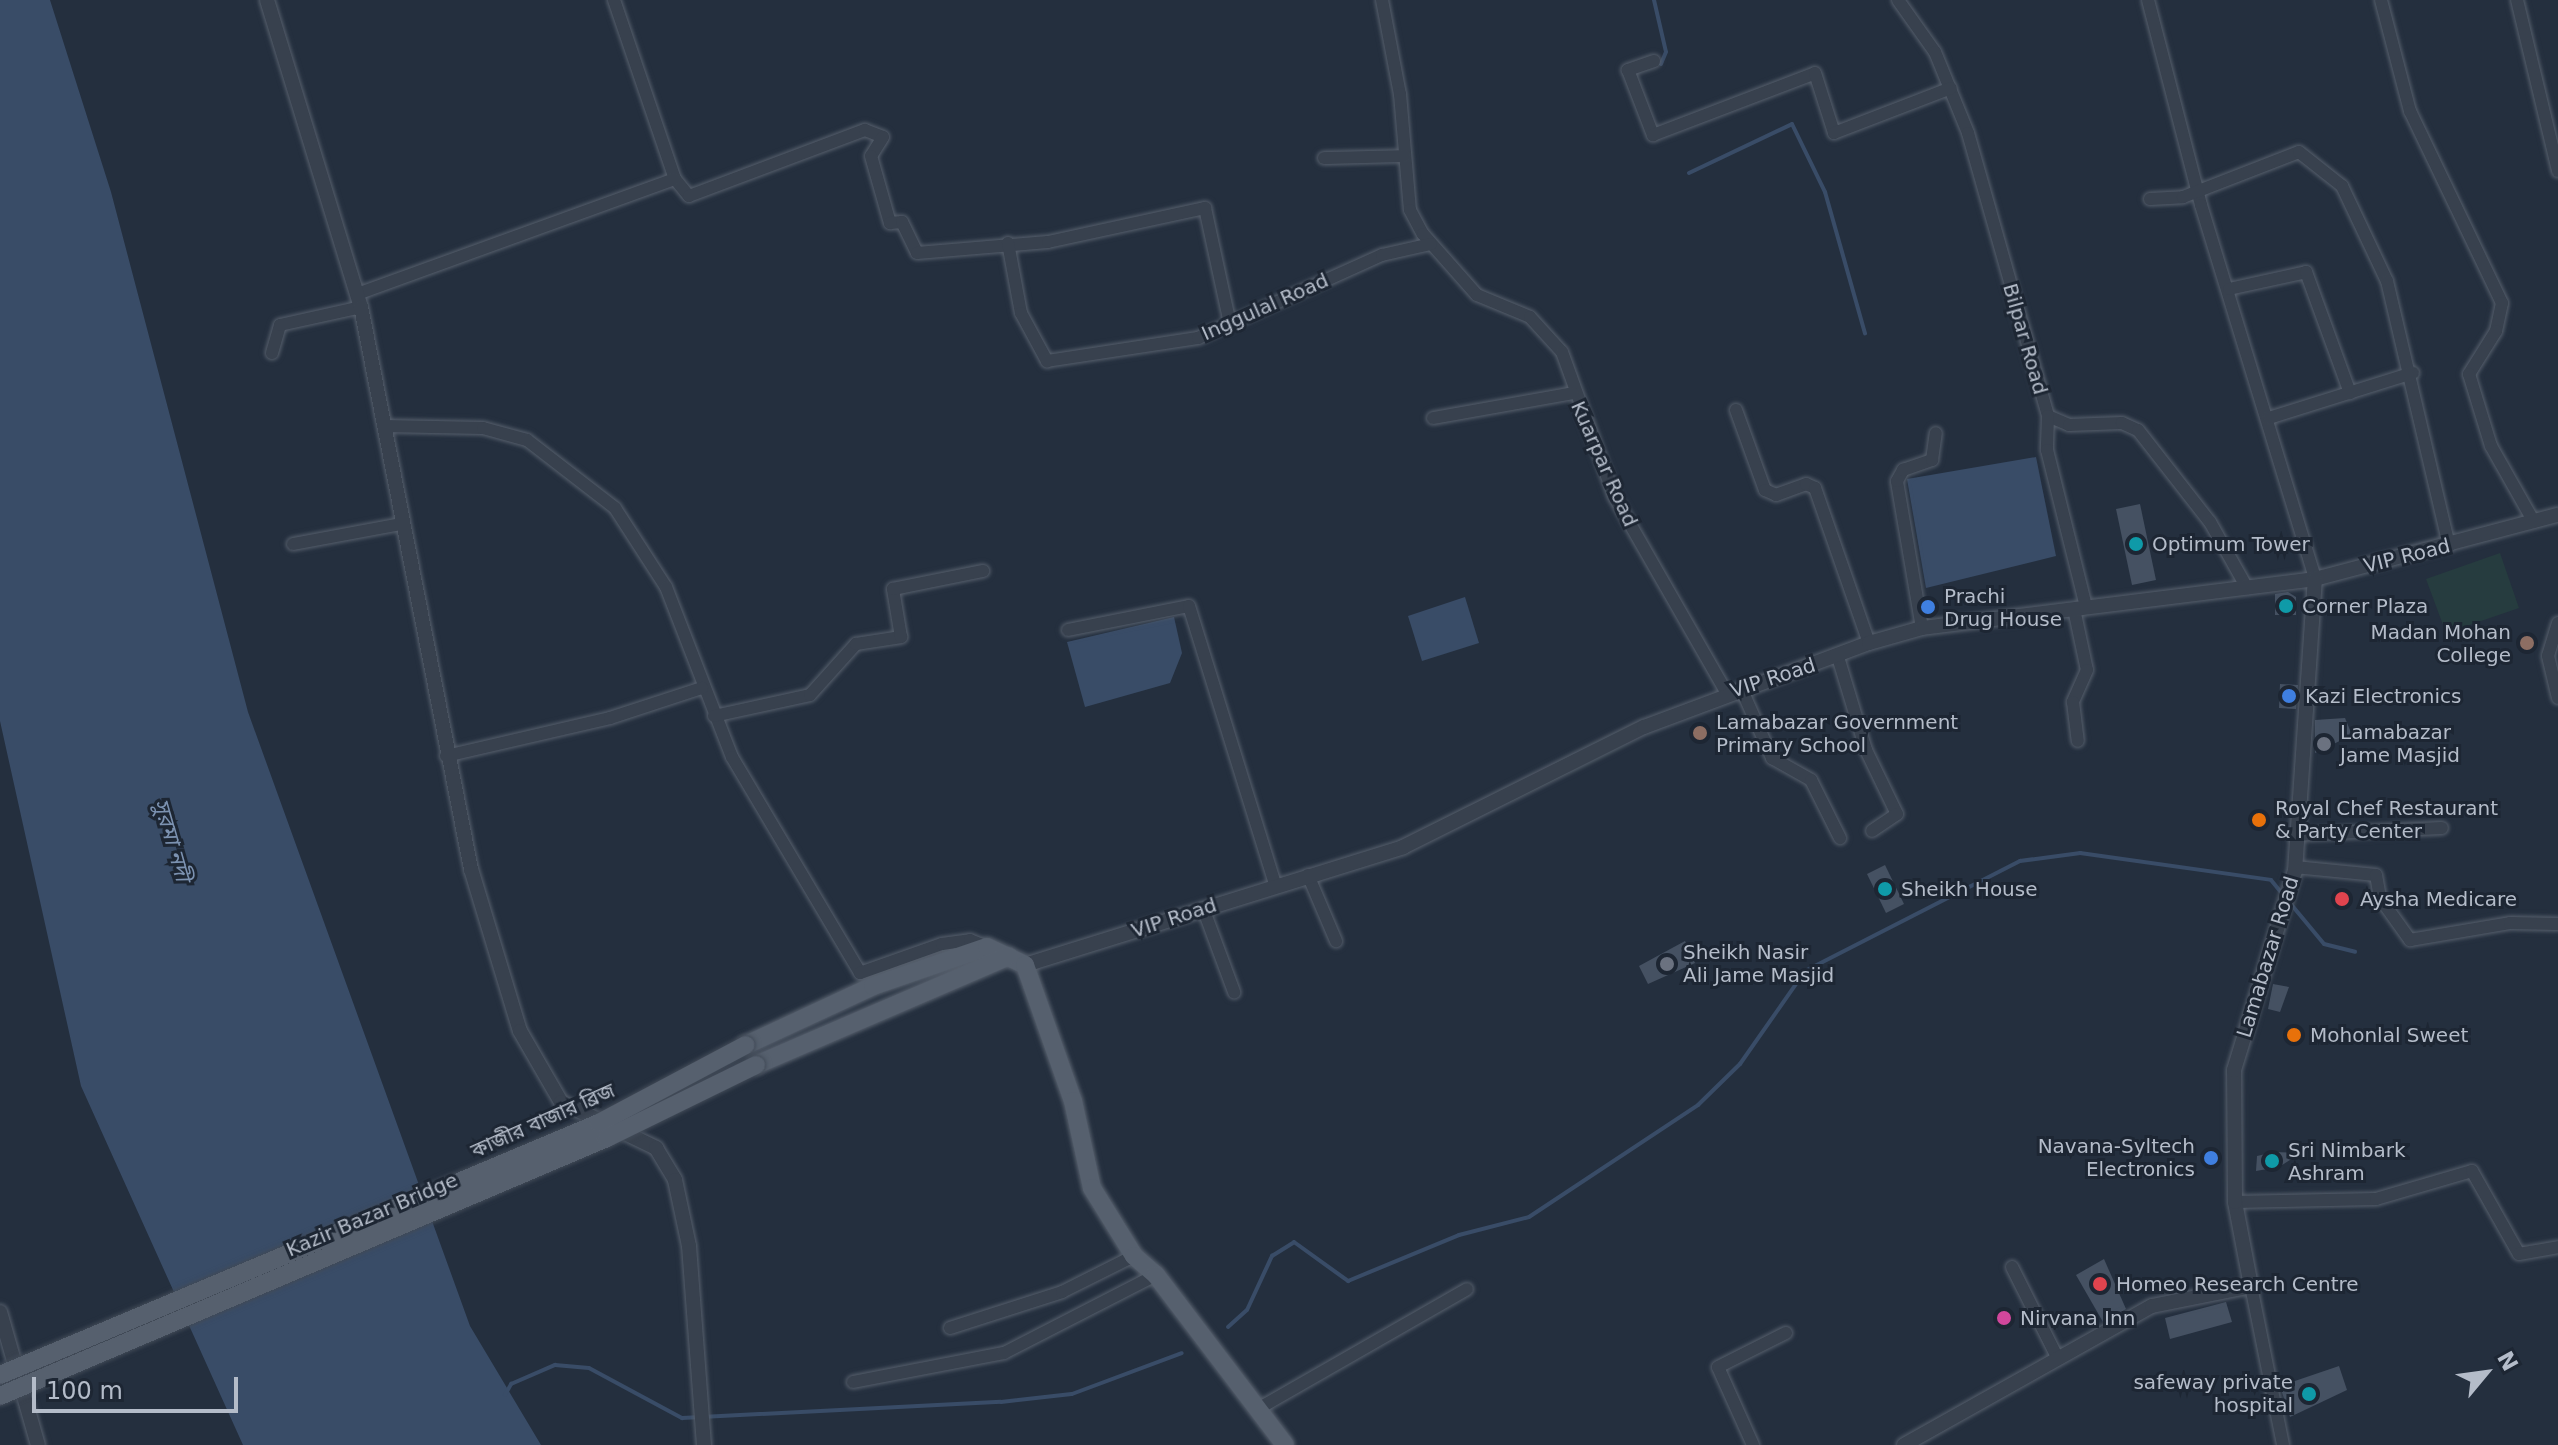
<!DOCTYPE html>
<meta charset="utf-8">
<style>
body{margin:0}
#map{position:relative;width:2558px;height:1445px;overflow:hidden;background:#242f3e;font-family:"DejaVu Sans","Noto Sans Bengali",sans-serif}
div>[style]{position:absolute}
[style*='--x']{left:calc(var(--x)*1px);top:calc(var(--y)*1px);width:calc(var(--w)*1px);rotate:calc(var(--a)*1deg)}
.green>*{inset:0;background:#263c3f}
.water>*{inset:0;background:#394c67}
.stream>*{height:4px;margin:-2px;padding:0 2px;transform-origin:2px;border-radius:2px;background:#394c67}
.building>*{inset:0;background:#455162}
.roads{filter:drop-shadow(0 0 2px #565f6c) drop-shadow(0 0 2px #565f6c)}
.minor>*{height:12px;margin:-6px;padding:0 6px;transform-origin:6px;border-radius:6px;background:#38414e}
.tertiary>*{height:14px;margin:-7px;padding:0 7px;transform-origin:7px;border-radius:7px;background:#38414e}
.primary>*{height:18px;margin:-9px;padding:0 9px;transform-origin:9px;border-radius:9px;background:#56606e}
.bridges{filter:drop-shadow(0 0 2px #414a57) drop-shadow(0 0 2px #414a57)}
.primary-bridge>*{height:18px;margin:-9px;padding:0 9px;transform-origin:9px;border-radius:9px;background:#56606e}
.dots>*{width:22px;height:22px;translate:-50% -50%;box-sizing:border-box;border:4px solid #1d2633;border-radius:50%}
span{translate:-50% -50%;white-space:nowrap;text-align:center;line-height:1.15;-webkit-text-stroke:6px #1d2633;paint-order:stroke}
.street-label{font-size:20px;color:#b4bcc9}
.poi-label{font-size:20px;color:#b4bcc9}
.left{translate:0 -50%;text-align:left}
.right{translate:-100% -50%;text-align:right}
.water-label{font-size:22px;color:#7c92b1;font-style:italic}
.north{position:absolute;left:2446px;top:1333px;width:80px;height:80px;-webkit-text-stroke:6px #1d2633;paint-order:stroke;rotate:61deg;font-size:22px;font-weight:700;line-height:32px;text-align:center;color:#b4bcc9}
.north::after{content:'';display:block;margin:auto;width:28px;height:36px;background:#b4bcc9;clip-path:polygon(50% 0,100% 100%,50% 72%,0 100%)}
.scale{position:absolute;left:32px;top:1377px;width:206px;height:36px;box-sizing:border-box;border:4px solid #b4bcc9;border-top:0;padding-left:10px;font-size:24px;line-height:28px;white-space:nowrap;color:#b4bcc9;-webkit-text-stroke:6px #1d2633;paint-order:stroke}
</style>
<div id="map">
<div class="green">
<div style="clip-path:polygon(2500px 553px,2519px 608px,2446px 633px,2426px 579px)"></div>
</div>
<div class="water">
<div style="clip-path:polygon(0 0,50px 0,111px 192px,248px 712px,470px 1326px,541px 1445px,243px 1445px,81px 1086px,0 721px)"></div>
<div style="clip-path:polygon(2036px 457px,2056px 556px,1926px 588px,1907px 479px)"></div>
<div style="clip-path:polygon(1465px 597px,1479px 643px,1422px 661px,1408px 616px)"></div>
<div style="clip-path:polygon(1174px 617px,1182px 653px,1170px 683px,1085px 707px,1067px 642px)"></div>
</div>
<div class="stream">
<div style="--x:1654;--y:0;--w:53;--a:77"></div>
<div style="--x:1666;--y:52;--w:13;--a:113"></div>
<div style="--x:1689;--y:173;--w:114;--a:-25.4"></div>
<div style="--x:1792;--y:124;--w:76;--a:64.1"></div>
<div style="--x:1825;--y:192;--w:147;--a:74.2"></div>
<div style="--x:2290;--y:903;--w:53;--a:50.3"></div>
<div style="--x:2324;--y:944;--w:32;--a:14"></div>
<div style="--x:1228;--y:1327;--w:25;--a:-42"></div>
<div style="--x:1247;--y:1310;--w:60;--a:-65.2"></div>
<div style="--x:1272;--y:1256;--w:26;--a:-32"></div>
<div style="--x:1294;--y:1242;--w:67;--a:35.8"></div>
<div style="--x:1348;--y:1281;--w:120;--a:-22.5"></div>
<div style="--x:1459;--y:1235;--w:72;--a:-14.4"></div>
<div style="--x:1529;--y:1217;--w:203;--a:-33.5"></div>
<div style="--x:1698;--y:1105;--w:59;--a:-44.3"></div>
<div style="--x:1740;--y:1064;--w:113;--a:-55"></div>
<div style="--x:1805;--y:971;--w:242;--a:-27.1"></div>
<div style="--x:2020;--y:861;--w:61;--a:-7.6"></div>
<div style="--x:2080;--y:853;--w:193;--a:8"></div>
<div style="--x:2271;--y:880;--w:21;--a:51"></div>
<div style="--x:505;--y:1395;--w:13;--a:-61"></div>
<div style="--x:511;--y:1384;--w:48;--a:-23.4"></div>
<div style="--x:555;--y:1365;--w:34;--a:5"></div>
<div style="--x:589;--y:1368;--w:106;--a:28.3"></div>
<div style="--x:682;--y:1418;--w:319;--a:-2.9"></div>
<div style="--x:1001;--y:1402;--w:71;--a:-6.4"></div>
<div style="--x:1072;--y:1394;--w:117;--a:-20.4"></div>
</div>
<div class="building">
<div style="clip-path:polygon(2140px 504px,2156px 580px,2132px 585px,2116px 509px)"></div>
<div style="clip-path:polygon(2288px 592px,2296px 597px,2296px 615px,2275px 615px,2275px 594px)"></div>
<div style="clip-path:polygon(2280px 684px,2298px 685px,2296px 709px,2279px 708px)"></div>
<div style="clip-path:polygon(2345px 718px,2352px 735px,2315px 753px,2315px 720px)"></div>
<div style="clip-path:polygon(1885px 865px,1904px 904px,1886px 913px,1867px 874px)"></div>
<div style="clip-path:polygon(1685px 941px,1695px 963px,1648px 984px,1639px 966px)"></div>
<div style="clip-path:polygon(2273px 984px,2289px 987px,2280px 1012px,2268px 1009px)"></div>
<div style="clip-path:polygon(2274px 1152px,2301px 1153px,2279px 1167px,2256px 1171px,2257px 1156px)"></div>
<div style="clip-path:polygon(2104px 1259px,2126px 1309px,2103px 1322px,2076px 1275px)"></div>
<div style="clip-path:polygon(2226px 1302px,2232px 1322px,2170px 1339px,2165px 1318px)"></div>
<div style="clip-path:polygon(2339px 1366px,2347px 1390px,2290px 1417px,2280px 1386px)"></div>
</div>
<div class="roads">
<div class="minor">
<div style="--x:614;--y:0;--w:189;--a:71.2"></div>
<div style="--x:675;--y:179;--w:22;--a:51"></div>
<div style="--x:689;--y:196;--w:188;--a:-20.6"></div>
<div style="--x:865;--y:130;--w:19;--a:21"></div>
<div style="--x:883;--y:137;--w:22;--a:122"></div>
<div style="--x:871;--y:156;--w:70;--a:74.2"></div>
<div style="--x:890;--y:223;--w:12;--a:-5"></div>
<div style="--x:902;--y:222;--w:34;--a:64"></div>
<div style="--x:917;--y:253;--w:131;--a:-4.8"></div>
<div style="--x:1048;--y:242;--w:161;--a:-12.2"></div>
<div style="--x:1205;--y:208;--w:119;--a:77.8"></div>
<div style="--x:1382;--y:0;--w:96;--a:79.2"></div>
<div style="--x:1400;--y:94;--w:116;--a:85.1"></div>
<div style="--x:1410;--y:210;--w:27;--a:62"></div>
<div style="--x:1423;--y:234;--w:81;--a:48.5"></div>
<div style="--x:1477;--y:295;--w:57;--a:22.5"></div>
<div style="--x:1530;--y:317;--w:47;--a:47.6"></div>
<div style="--x:1562;--y:352;--w:153;--a:70.1"></div>
<div style="--x:1614;--y:496;--w:227;--a:60.2"></div>
<div style="--x:1898;--y:0;--w:64;--a:54.6"></div>
<div style="--x:1935;--y:52;--w:87;--a:67.8"></div>
<div style="--x:1968;--y:133;--w:294;--a:74.2"></div>
<div style="--x:2048;--y:416;--w:23;--a:23"></div>
<div style="--x:2069;--y:425;--w:53;--a:-2.2"></div>
<div style="--x:2122;--y:423;--w:17;--a:24"></div>
<div style="--x:2138;--y:430;--w:117;--a:52"></div>
<div style="--x:2210;--y:522;--w:76;--a:60.7"></div>
<div style="--x:2148;--y:0;--w:212;--a:75.5"></div>
<div style="--x:2201;--y:205;--w:391;--a:73"></div>
<div style="--x:2381;--y:0;--w:115;--a:75.4"></div>
<div style="--x:2410;--y:111;--w:213;--a:64.4"></div>
<div style="--x:2502;--y:303;--w:29;--a:102"></div>
<div style="--x:2496;--y:331;--w:51;--a:122.1"></div>
<div style="--x:2469;--y:374;--w:75;--a:73"></div>
<div style="--x:2491;--y:446;--w:87;--a:60.5"></div>
<div style="--x:2517;--y:0;--w:176;--a:76.5"></div>
<div style="--x:1654;--y:61;--w:28;--a:161"></div>
<div style="--x:1628;--y:70;--w:70;--a:69"></div>
<div style="--x:1653;--y:135;--w:173;--a:-20.9"></div>
<div style="--x:1815;--y:73;--w:63;--a:72.4"></div>
<div style="--x:1834;--y:133;--w:125;--a:-21"></div>
<div style="--x:1324;--y:158;--w:81;--a:-1.4"></div>
<div style="--x:2150;--y:199;--w:33;--a:-3"></div>
<div style="--x:2183;--y:197;--w:124;--a:-21.2"></div>
<div style="--x:2299;--y:152;--w:55;--a:38.3"></div>
<div style="--x:2342;--y:186;--w:105;--a:64.7"></div>
<div style="--x:2387;--y:281;--w:272;--a:76.8"></div>
<div style="--x:1008;--y:243;--w:71;--a:79.5"></div>
<div style="--x:1021;--y:313;--w:55;--a:61.6"></div>
<div style="--x:1047;--y:361;--w:153;--a:-8.7"></div>
<div style="--x:1198;--y:338;--w:202;--a:-24.3"></div>
<div style="--x:1382;--y:255;--w:50;--a:-12.7"></div>
<div style="--x:2229;--y:289;--w:79;--a:-12.4"></div>
<div style="--x:2306;--y:272;--w:129;--a:70"></div>
<div style="--x:357;--y:294;--w:338;--a:-19.9"></div>
<div style="--x:272;--y:353;--w:29;--a:-74"></div>
<div style="--x:280;--y:325;--w:83;--a:-12.5"></div>
<div style="--x:1736;--y:410;--w:85;--a:70.1"></div>
<div style="--x:1765;--y:490;--w:12;--a:24"></div>
<div style="--x:1776;--y:495;--w:32;--a:-20"></div>
<div style="--x:1806;--y:484;--w:10;--a:24"></div>
<div style="--x:1815;--y:488;--w:164;--a:70.8"></div>
<div style="--x:2048;--y:416;--w:34;--a:92"></div>
<div style="--x:2047;--y:450;--w:161;--a:76"></div>
<div style="--x:1433;--y:418;--w:142;--a:-10.1"></div>
<div style="--x:2269;--y:418;--w:151;--a:-17.4"></div>
<div style="--x:384;--y:426;--w:99;--a:1.2"></div>
<div style="--x:483;--y:428;--w:46;--a:15.3"></div>
<div style="--x:527;--y:440;--w:111;--a:37.7"></div>
<div style="--x:615;--y:508;--w:94;--a:57.2"></div>
<div style="--x:666;--y:587;--w:182;--a:68.8"></div>
<div style="--x:732;--y:757;--w:251;--a:59.3"></div>
<div style="--x:860;--y:973;--w:87;--a:-19.5"></div>
<div style="--x:942;--y:944;--w:28;--a:-8"></div>
<div style="--x:970;--y:940;--w:18;--a:22"></div>
<div style="--x:293;--y:544;--w:110;--a:-10.5"></div>
<div style="--x:2074;--y:609;--w:62;--a:78"></div>
<div style="--x:2087;--y:670;--w:35;--a:114"></div>
<div style="--x:2073;--y:702;--w:39;--a:83"></div>
<div style="--x:2558;--y:623;--w:34;--a:107"></div>
<div style="--x:2548;--y:656;--w:43;--a:76.6"></div>
<div style="--x:1922;--y:628;--w:149;--a:-99.7"></div>
<div style="--x:1897;--y:481;--w:13;--a:-61"></div>
<div style="--x:1903;--y:470;--w:31;--a:-19"></div>
<div style="--x:1932;--y:460;--w:27;--a:-82"></div>
<div style="--x:1068;--y:630;--w:123;--a:-11.2"></div>
<div style="--x:1189;--y:606;--w:291;--a:72.8"></div>
<div style="--x:1838;--y:657;--w:97;--a:73.2"></div>
<div style="--x:1866;--y:750;--w:71;--a:64.2"></div>
<div style="--x:1897;--y:814;--w:30;--a:146"></div>
<div style="--x:1741;--y:688;--w:77;--a:66.1"></div>
<div style="--x:1772;--y:758;--w:45;--a:29.4"></div>
<div style="--x:1811;--y:780;--w:65;--a:63.4"></div>
<div style="--x:714;--y:716;--w:98;--a:-12.3"></div>
<div style="--x:810;--y:695;--w:69;--a:-48"></div>
<div style="--x:856;--y:644;--w:46;--a:-8.8"></div>
<div style="--x:901;--y:637;--w:49;--a:-99.5"></div>
<div style="--x:893;--y:589;--w:92;--a:-11.3"></div>
<div style="--x:446;--y:756;--w:168;--a:-13"></div>
<div style="--x:610;--y:718;--w:97;--a:-18.1"></div>
<div style="--x:2293;--y:835;--w:149;--a:-2.7"></div>
<div style="--x:2295;--y:867;--w:81;--a:5.6"></div>
<div style="--x:2376;--y:875;--w:23;--a:80"></div>
<div style="--x:2380;--y:898;--w:52;--a:54.5"></div>
<div style="--x:2410;--y:940;--w:101;--a:-9.6"></div>
<div style="--x:2510;--y:923;--w:48;--a:1.2"></div>
<div style="--x:1308;--y:875;--w:72;--a:67"></div>
<div style="--x:1203;--y:908;--w:90;--a:69.7"></div>
<div style="--x:2235;--y:1202;--w:141;--a:-1.2"></div>
<div style="--x:2376;--y:1199;--w:100;--a:-16.3"></div>
<div style="--x:2472;--y:1171;--w:95;--a:60.5"></div>
<div style="--x:2519;--y:1254;--w:40;--a:-10"></div>
<div style="--x:2012;--y:1267;--w:101;--a:63.4"></div>
<div style="--x:2251;--y:1286;--w:162;--a:78.6"></div>
<div style="--x:950;--y:1328;--w:118;--a:-17.8"></div>
<div style="--x:1062;--y:1292;--w:80;--a:-26.6"></div>
<div style="--x:853;--y:1382;--w:154;--a:-10.9"></div>
<div style="--x:1004;--y:1353;--w:171;--a:-27.2"></div>
<div style="--x:1256;--y:1410;--w:243;--a:-29.8"></div>
<div style="--x:1753;--y:1445;--w:85;--a:-114.2"></div>
<div style="--x:1718;--y:1367;--w:76;--a:-26.6"></div>
</div>
<div class="tertiary">
<div style="--x:267;--y:0;--w:321;--a:73"></div>
<div style="--x:361;--y:307;--w:573;--a:78.93"></div>
<div style="--x:471;--y:869;--w:169;--a:73.2"></div>
<div style="--x:520;--y:1031;--w:82;--a:60"></div>
<div style="--x:561;--y:1102;--w:106;--a:25.8"></div>
<div style="--x:656;--y:1148;--w:37;--a:59"></div>
<div style="--x:675;--y:1180;--w:67;--a:78"></div>
<div style="--x:689;--y:1246;--w:200;--a:85.7"></div>
<div style="--x:1025;--y:965;--w:396;--a:-17.3"></div>
<div style="--x:1403;--y:847;--w:269;--a:-26.5"></div>
<div style="--x:1644;--y:727;--w:240;--a:-20.5"></div>
<div style="--x:1869;--y:643;--w:55;--a:-15.8"></div>
<div style="--x:1922;--y:628;--w:396;--a:-7.1"></div>
<div style="--x:2315;--y:579;--w:251;--a:-14.8"></div>
<div style="--x:0;--y:1312;--w:138;--a:74.1"></div>
<div style="--x:1904;--y:1445;--w:284;--a:-29.3"></div>
<div style="--x:2152;--y:1306;--w:101;--a:-11.4"></div>
<div style="--x:2251;--y:1286;--w:86;--a:-100.8"></div>
<div style="--x:2235;--y:1202;--w:132;--a:-90.4"></div>
<div style="--x:2234;--y:1070;--w:208;--a:-73"></div>
<div style="--x:2295;--y:871;--w:293;--a:-86.1"></div>
</div>
<div class="primary">
<div style="--x:746;--y:1045;--w:140;--a:-24.9"></div>
<div style="--x:873;--y:986;--w:120;--a:-18.9"></div>
<div style="--x:987;--y:947;--w:42;--a:25.3"></div>
<div style="--x:1025;--y:965;--w:144;--a:70.6"></div>
<div style="--x:1073;--y:1101;--w:89;--a:77.7"></div>
<div style="--x:1092;--y:1188;--w:80;--a:58.3"></div>
<div style="--x:1134;--y:1256;--w:29;--a:41"></div>
<div style="--x:1156;--y:1275;--w:213;--a:52.8"></div>
<div style="--x:756;--y:1065;--w:275;--a:-23.3"></div>
</div>
</div>
<div class="bridges">
<div class="primary-bridge">
<div style="--x:0;--y:1375;--w:650;--a:-22.82"></div>
<div style="--x:599;--y:1123;--w:166;--a:-28"></div>
<div style="--x:0;--y:1396;--w:660;--a:-23.03"></div>
<div style="--x:607;--y:1138;--w:166;--a:-26.1"></div>
</div>
</div>
<div class="dots">
<div style="left:2136px;top:544px;background:#0f9aa8"></div>
<div style="left:2286px;top:606px;background:#0f9aa8"></div>
<div style="left:1928px;top:607px;background:#3f7fe0"></div>
<div style="left:2527px;top:643px;background:#8d6e63"></div>
<div style="left:2289px;top:696px;background:#3f7fe0"></div>
<div style="left:1700px;top:733px;background:#8d6e63"></div>
<div style="left:2324px;top:744px;background:#6b7280"></div>
<div style="left:2259px;top:820px;background:#e8710a"></div>
<div style="left:1885px;top:889px;background:#0f9aa8"></div>
<div style="left:2342px;top:899px;background:#e0444e"></div>
<div style="left:1667px;top:964px;background:#6b7280"></div>
<div style="left:2294px;top:1035px;background:#e8710a"></div>
<div style="left:2211px;top:1158px;background:#3f7fe0"></div>
<div style="left:2272px;top:1161px;background:#0f9aa8"></div>
<div style="left:2100px;top:1284px;background:#e0444e"></div>
<div style="left:2004px;top:1318px;background:#d1479c"></div>
<div style="left:2309px;top:1394px;background:#0f9aa8"></div>
</div>
<div class="street-label">
<span style="left:1265px;top:307px;rotate:-24deg">Inggulal Road</span>
<span style="left:2025px;top:339px;rotate:74deg">Bilpar Road</span>
<span style="left:1604px;top:464px;rotate:66deg">Kuarpar Road</span>
<span style="left:2407px;top:556px;rotate:-14deg">VIP Road</span>
<span style="left:1773px;top:678px;rotate:-18deg">VIP Road</span>
<span style="left:1174px;top:918px;rotate:-18deg">VIP Road</span>
<span style="left:2268px;top:957px;rotate:-73deg">Lamabazar Road</span>
<span style="left:543px;top:1121px;rotate:-24deg">কাজীর বাজার ব্রিজ</span>
<span style="left:372px;top:1215px;rotate:-23deg">Kazir Bazar Bridge</span>
</div>
<div class="poi-label">
<span class="left" style="left:2152px;top:544px">Optimum Tower</span>
<span class="left" style="left:1944px;top:608px">Prachi<br>Drug House</span>
<span class="left" style="left:2302px;top:606px">Corner Plaza</span>
<span class="right" style="left:2511px;top:644px">Madan Mohan<br>College</span>
<span class="left" style="left:2305px;top:696px">Kazi Electronics</span>
<span class="left" style="left:1716px;top:734px">Lamabazar Government<br>Primary School</span>
<span class="left" style="left:2340px;top:744px">Lamabazar<br>Jame Masjid</span>
<span class="left" style="left:2275px;top:820px">Royal Chef Restaurant<br>&amp; Party Center</span>
<span class="left" style="left:1901px;top:889px">Sheikh House</span>
<span class="left" style="left:2360px;top:899px">Aysha Medicare</span>
<span class="left" style="left:1683px;top:964px">Sheikh Nasir<br>Ali Jame Masjid</span>
<span class="left" style="left:2310px;top:1035px">Mohonlal Sweet</span>
<span class="right" style="left:2195px;top:1158px">Navana-Syltech<br>Electronics</span>
<span class="left" style="left:2288px;top:1162px">Sri Nimbark<br>Ashram</span>
<span class="left" style="left:2116px;top:1284px">Homeo Research Centre</span>
<span class="left" style="left:2020px;top:1318px">Nirvana Inn</span>
<span class="right" style="left:2293px;top:1394px">safeway private<br>hospital</span>
</div>
<div class="water-label">
<span style="left:172px;top:840px;rotate:74deg">সুরমা নদী</span>
</div>
<div class="north">N</div>
<div class="scale">100 m</div>
</div>
